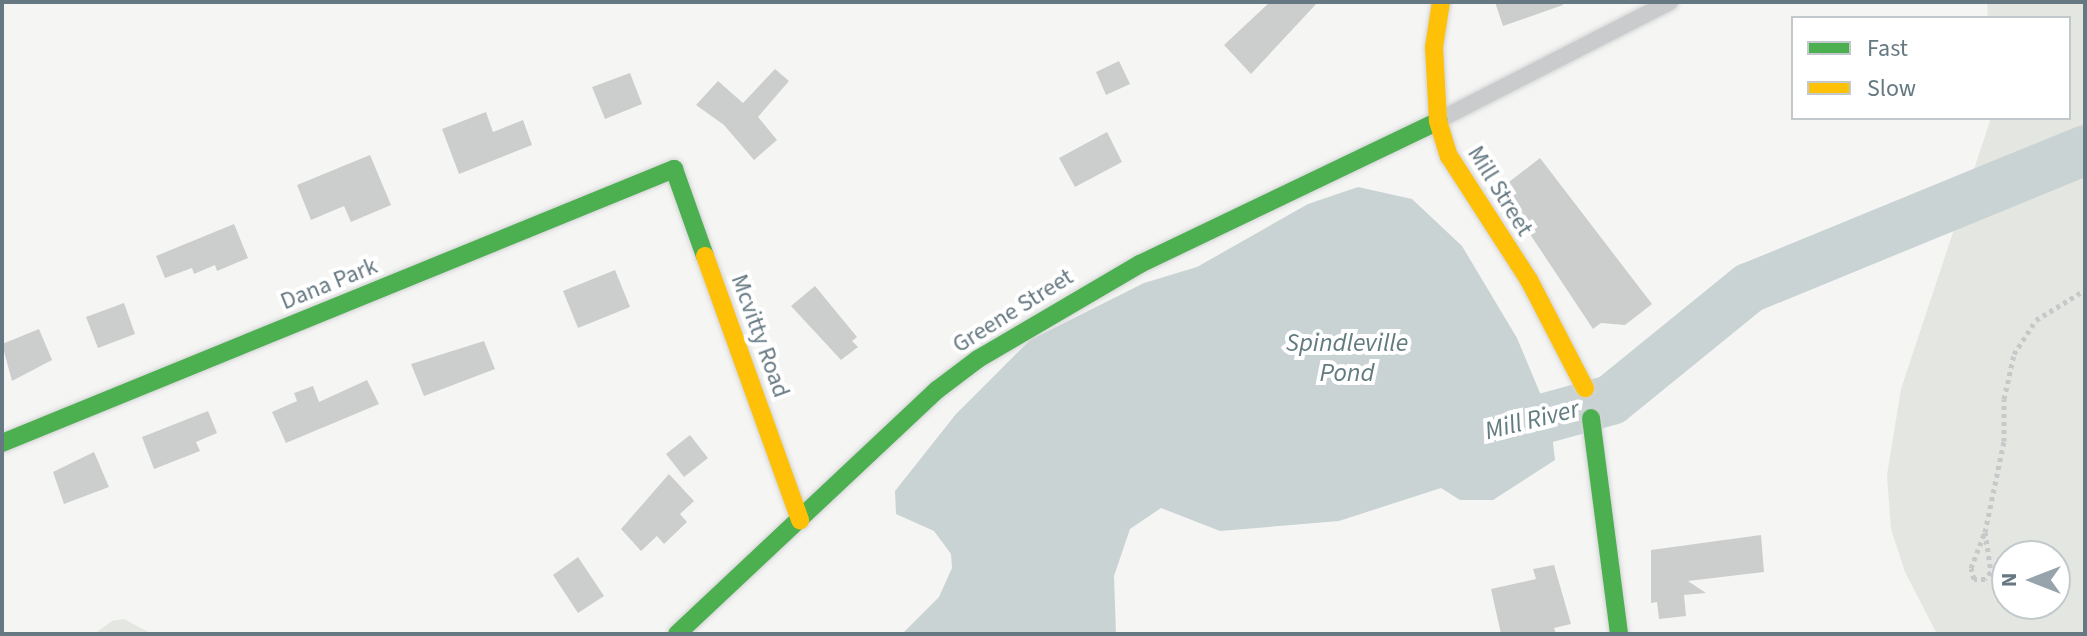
<!DOCTYPE html>
<style>
body{margin:0}
#map{position:relative;width:2087px;height:636px;overflow:hidden;background:#f5f5f4;font-family:"Source Sans 3",sans-serif}
div>[style]{position:absolute}
[style*='--x']{left:calc(var(--x)*1px);top:calc(var(--y)*1px);width:calc(var(--w)*1px);rotate:calc(var(--a)*1deg)}
.green>*{inset:0;background:#e4e7e1}
.water>*{inset:0;background:#c9d3d4}
.river>*{height:50px;margin:-25px;padding:0 25px;transform-origin:25px;border-radius:25px;background:#c9d3d4}
.building>*{inset:0;background:#cccece}
.path>*{height:5px;margin-top:-2.5px;transform-origin:0;background:repeating-linear-gradient(90deg,#c7c8c9 0 4px,transparent 0 8px)}
.roads{filter:drop-shadow(0 0 2px #d2d3d4) drop-shadow(0 0 2px #d2d3d4)}
.lane>*{height:16px;margin:-8px;padding:0 8px;transform-origin:8px;border-radius:8px;background:#cacbcc}
.fast>*{height:18px;margin:-9px;padding:0 9px;transform-origin:9px;border-radius:9px;background:#4caf50}
.slow>*{height:18px;margin:-9px;padding:0 9px;transform-origin:9px;border-radius:9px;background:#ffc107}
span{translate:-50% -50%;white-space:nowrap;text-align:center;line-height:1.15;-webkit-text-stroke:8px #fff;paint-order:stroke}
.street-label{font-size:24px;color:#667983}
.water-label{font-size:26px;color:#627b7f;font-style:italic}
.frame{position:absolute;inset:0;border:4px solid #667983;pointer-events:none}
.legend{position:absolute;left:1791px;top:16px;width:280px;height:104px;box-sizing:border-box;background:#fff;border:2px solid #c2c9cd;margin:0;padding:10px 14px;list-style:none;font-size:24px;color:#667983}
.legend li{display:flex;align-items:center;gap:16px;height:40px}
.legend b{width:40px;border:2px solid #c2c9cd}
.north{position:absolute;left:1991px;top:540px;width:80px;height:80px;box-sizing:border-box;background:#fff;border:2px solid #c2c9cd;border-radius:50%;rotate:270deg;font-size:22px;font-weight:700;line-height:32px;text-align:center;color:#667983}
.north::after{content:'';display:block;margin:auto;width:28px;height:36px;background:#98a4ab;clip-path:polygon(50% 0,100% 100%,50% 72%,0 100%)}
</style>
<div id="map">
<div class="green">
<div style="clip-path:polygon(evenodd,1987px 2px,2085px 2px,2085px 634px,1937px 634px,1905px 572px,1891px 529px,1887px 475px,1901px 389px,1991px 118px,2069px 118px,2069px 18px,1988px 18px,1987px 2px,2007px 556px,2055px 556px,2055px 604px,2007px 604px,2007px 556px)"></div>
<div style="clip-path:polygon(124px 619px,152px 634px,94px 634px,112px 621px)"></div>
</div>
<div class="water">
<div style="clip-path:polygon(1358px 187px,1412px 199px,1462px 246px,1517px 338px,1550px 417px,1555px 460px,1493px 500px,1460px 500px,1441px 488px,1339px 521px,1220px 531px,1161px 508px,1130px 529px,1114px 576px,1116px 634px,902px 634px,939px 597px,952px 568px,951px 554px,934px 531px,896px 514px,895px 491px,956px 414px,1030px 340px,1144px 283px,1197px 267px,1308px 204px)"></div>
</div>
<div class="river">
<div style="--x:1484;--y:435;--w:132;--a:-15.4"></div>
<div style="--x:1611;--y:400;--w:178;--a:-39.1"></div>
<div style="--x:1749;--y:288;--w:363;--a:-22.3"></div>
</div>
<div class="building">
<div style="clip-path:polygon(1270px 2px,1318px 2px,1251px 74px,1224px 45px)"></div>
<div style="clip-path:polygon(1495px 2px,1562px 2px,1563px 5px,1503px 26px)"></div>
<div style="clip-path:polygon(1119px 61px,1130px 84px,1106px 95px,1096px 72px)"></div>
<div style="clip-path:polygon(775px 69px,789px 81px,758px 117px,777px 140px,754px 160px,724px 125px,696px 105px,718px 81px,743px 103px)"></div>
<div style="clip-path:polygon(630px 73px,642px 104px,605px 119px,592px 87px)"></div>
<div style="clip-path:polygon(486px 112px,493px 132px,523px 120px,532px 145px,459px 174px,442px 129px)"></div>
<div style="clip-path:polygon(1107px 132px,1122px 162px,1075px 187px,1059px 158px)"></div>
<div style="clip-path:polygon(370px 155px,391px 205px,351px 222px,344px 206px,311px 220px,297px 185px)"></div>
<div style="clip-path:polygon(1540px 158px,1652px 304px,1625px 325px,1601px 323px,1593px 329px,1500px 189px)"></div>
<div style="clip-path:polygon(234px 224px,248px 258px,217px 271px,215px 265px,194px 274px,192px 268px,165px 278px,156px 256px)"></div>
<div style="clip-path:polygon(615px 270px,630px 307px,578px 328px,563px 291px)"></div>
<div style="clip-path:polygon(815px 286px,857px 337px,852px 341px,858px 347px,841px 360px,791px 306px)"></div>
<div style="clip-path:polygon(124px 303px,135px 334px,98px 348px,86px 317px)"></div>
<div style="clip-path:polygon(39px 329px,52px 360px,12px 381px,2px 344px)"></div>
<div style="clip-path:polygon(484px 341px,495px 369px,424px 396px,411px 364px)"></div>
<div style="clip-path:polygon(367px 380px,379px 404px,286px 443px,272px 412px,297px 401px,294px 393px,313px 386px,319px 402px)"></div>
<div style="clip-path:polygon(208px 411px,217px 433px,196px 442px,200px 451px,154px 469px,142px 437px)"></div>
<div style="clip-path:polygon(690px 435px,708px 458px,684px 477px,666px 454px)"></div>
<div style="clip-path:polygon(94px 452px,109px 487px,64px 504px,53px 472px)"></div>
<div style="clip-path:polygon(669px 474px,694px 501px,680px 514px,687px 522px,664px 544px,657px 536px,641px 551px,621px 529px)"></div>
<div style="clip-path:polygon(1761px 535px,1764px 572px,1688px 581px,1706px 593px,1684px 595px,1686px 616px,1659px 619px,1657px 602px,1651px 603px,1651px 550px)"></div>
<div style="clip-path:polygon(578px 557px,604px 596px,578px 613px,553px 575px)"></div>
<div style="clip-path:polygon(1554px 565px,1571px 624px,1554px 628px,1556px 634px,1501px 634px,1491px 589px,1536px 579px,1533px 569px)"></div>
</div>
<div class="path">
<div style="--x:1985;--y:532;--w:40;--a:81.5"></div>
<div style="--x:1991;--y:572;--w:9;--a:131"></div>
<div style="--x:1985;--y:579;--w:11;--a:180"></div>
<div style="--x:1974;--y:579;--w:11;--a:-105"></div>
<div style="--x:1971;--y:568;--w:39;--a:-69"></div>
<div style="--x:1985;--y:532;--w:93;--a:-78.2"></div>
<div style="--x:2004;--y:441;--w:42;--a:-90"></div>
<div style="--x:2004;--y:399;--w:46;--a:-77.5"></div>
<div style="--x:2014;--y:354;--w:40;--a:-57.1"></div>
<div style="--x:2036;--y:320;--w:57;--a:-31.5"></div>
</div>
<div class="roads">
<div class="lane">
<div style="--x:1443;--y:118;--w:255;--a:-27.1"></div>
</div>
<div class="fast">
<div style="--x:1591;--y:418;--w:218;--a:82.6"></div>
<div style="--x:2;--y:443;--w:726;--a:-22.18"></div>
<div style="--x:674;--y:169;--w:92;--a:70.4"></div>
<div style="--x:677;--y:634;--w:357;--a:-43.2"></div>
<div style="--x:937;--y:390;--w:51;--a:-37.1"></div>
<div style="--x:978;--y:359;--w:188;--a:-30.4"></div>
<div style="--x:1140;--y:264;--w:331;--a:-25.6"></div>
</div>
<div class="slow">
<div style="--x:1441;--y:2;--w:46;--a:98.8"></div>
<div style="--x:1434;--y:47;--w:74;--a:86.9"></div>
<div style="--x:1438;--y:121;--w:37;--a:73"></div>
<div style="--x:1449;--y:156;--w:148;--a:57.2"></div>
<div style="--x:1529;--y:280;--w:122;--a:62.6"></div>
<div style="--x:705;--y:256;--w:281;--a:70.2"></div>
</div>
</div>
<div class="street-label">
<span style="left:1500px;top:191px;rotate:58deg">Mill Street</span>
<span style="left:329px;top:284px;rotate:-22deg">Dana Park</span>
<span style="left:1013px;top:311px;rotate:-32deg">Greene Street</span>
<span style="left:760px;top:336px;rotate:70deg">Mcvitty Road</span>
</div>
<div class="water-label">
<span style="left:1347px;top:358px">Spindleville<br>Pond</span>
<span style="left:1532px;top:420px;rotate:-14deg">Mill River</span>
</div>
<div class="frame"></div>
<ul class="legend">
<li><b style="height:10px;background:#4caf50"></b>Fast</li>
<li><b style="height:10px;background:#ffc107"></b>Slow</li>
</ul>
<div class="north">N</div>
</div>
